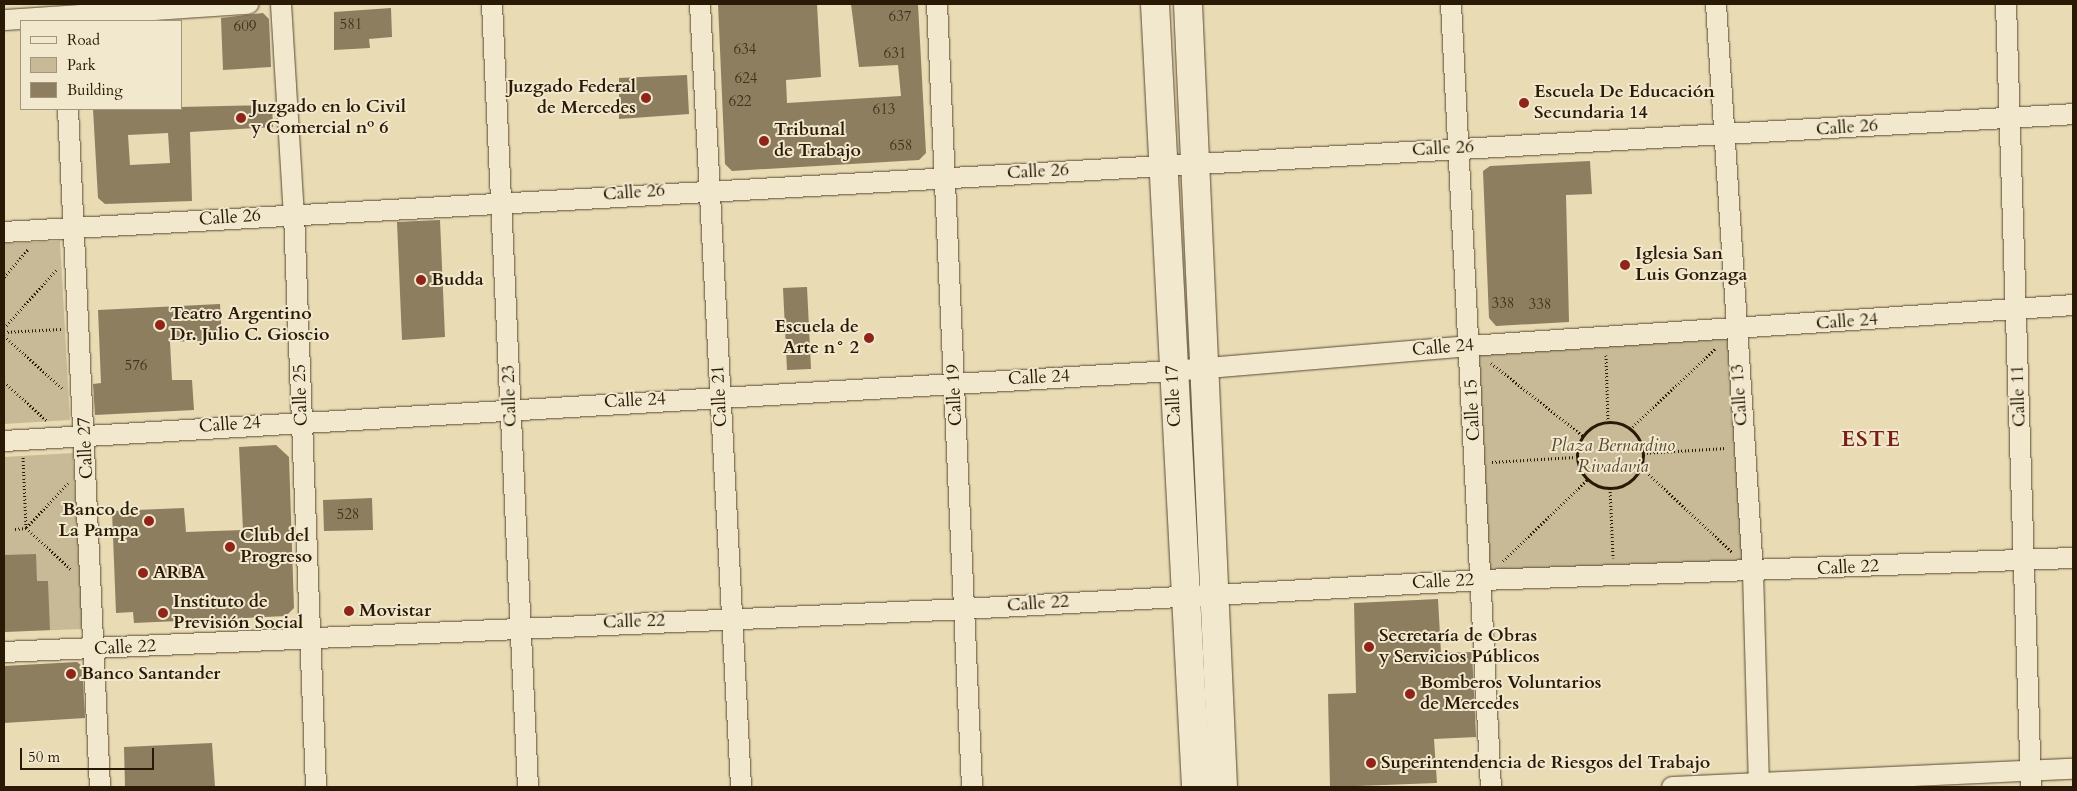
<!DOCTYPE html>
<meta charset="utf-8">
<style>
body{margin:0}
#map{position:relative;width:2077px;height:791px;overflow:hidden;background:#e9dbb4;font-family:Cardo,serif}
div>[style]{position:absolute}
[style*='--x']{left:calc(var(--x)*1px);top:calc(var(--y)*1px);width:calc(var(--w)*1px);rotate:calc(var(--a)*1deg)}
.green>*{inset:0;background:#c8ba96}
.building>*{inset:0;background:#8d7e60}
.path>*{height:3px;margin-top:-1.5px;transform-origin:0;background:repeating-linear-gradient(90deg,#291905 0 1px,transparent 0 3.5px)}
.path>.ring{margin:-1.5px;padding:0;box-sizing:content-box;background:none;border:3px solid #291905;border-radius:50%}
.roads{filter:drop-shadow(0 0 1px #594a31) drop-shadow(0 0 1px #594a31)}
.minor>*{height:20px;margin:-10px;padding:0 10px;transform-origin:10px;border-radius:10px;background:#f1e8ce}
.secondary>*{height:28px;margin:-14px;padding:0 14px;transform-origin:14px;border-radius:14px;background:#f1e8ce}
.dots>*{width:14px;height:14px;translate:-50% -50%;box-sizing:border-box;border:2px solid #f1e8ce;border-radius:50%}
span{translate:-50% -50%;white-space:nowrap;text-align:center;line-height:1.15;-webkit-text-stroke:4px #f1e8ce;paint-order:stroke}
.number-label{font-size:15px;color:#42321c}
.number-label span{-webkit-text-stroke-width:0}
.poi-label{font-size:18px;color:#291905;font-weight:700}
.right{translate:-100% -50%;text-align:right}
.left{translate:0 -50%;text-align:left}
.street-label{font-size:18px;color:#291905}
.park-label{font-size:18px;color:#594930;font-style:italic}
.district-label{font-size:22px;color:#7a1f14;font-weight:700;letter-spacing:1px}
.frame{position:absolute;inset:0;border:5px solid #291905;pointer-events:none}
.legend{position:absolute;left:20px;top:20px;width:162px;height:90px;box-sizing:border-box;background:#f1e8ce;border:1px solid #a1957e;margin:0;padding:6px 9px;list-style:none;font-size:15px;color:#291905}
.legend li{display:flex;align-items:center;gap:10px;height:25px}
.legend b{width:25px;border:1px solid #a1957e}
.scale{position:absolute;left:20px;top:748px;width:134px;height:22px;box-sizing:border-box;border:2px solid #291905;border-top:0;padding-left:6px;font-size:15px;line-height:18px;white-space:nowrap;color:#291905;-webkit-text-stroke:4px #f1e8ce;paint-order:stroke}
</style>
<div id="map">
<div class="green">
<div style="clip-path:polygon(60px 241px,70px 420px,4px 424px,4px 243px)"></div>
<div style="clip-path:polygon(1736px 329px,1753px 572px,1483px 580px,1469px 346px)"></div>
<div style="clip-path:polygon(73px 453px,83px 629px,4px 632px,4px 457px)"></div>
</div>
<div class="building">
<div style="clip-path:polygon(718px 4px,817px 4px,821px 77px,786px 80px,787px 103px,901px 96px,898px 65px,859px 67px,851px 4px,918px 4px,926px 153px,919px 160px,732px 171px,725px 164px)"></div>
<div style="clip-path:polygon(391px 8px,392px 37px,369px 39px,370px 48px,334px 50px,334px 12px)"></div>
<div style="clip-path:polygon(263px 13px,269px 19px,271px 67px,223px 70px,221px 18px)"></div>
<div style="clip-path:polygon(687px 75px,689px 114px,619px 119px,619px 78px)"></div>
<div style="clip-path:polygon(evenodd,272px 105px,273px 127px,190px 132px,192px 201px,105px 204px,98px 198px,93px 109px,272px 105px,168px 133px,170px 163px,130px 165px,128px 135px,168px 133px)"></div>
<div style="clip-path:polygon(1590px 161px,1592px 194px,1566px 195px,1569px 322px,1496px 326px,1489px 318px,1483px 171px,1490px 166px)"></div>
<div style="clip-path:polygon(440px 220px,445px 337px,402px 340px,397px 222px)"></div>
<div style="clip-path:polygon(807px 287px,811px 369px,787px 370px,783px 288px)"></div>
<div style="clip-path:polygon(220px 304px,222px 340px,170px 342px,172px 380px,192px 380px,194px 410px,95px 415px,93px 384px,101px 383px,98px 310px)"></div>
<div style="clip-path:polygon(276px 445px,289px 457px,294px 608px,286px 616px,134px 623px,133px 612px,116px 613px,112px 511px,184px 508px,186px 532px,243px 530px,239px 447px)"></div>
<div style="clip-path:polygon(372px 498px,373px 530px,324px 531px,323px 500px)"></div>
<div style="clip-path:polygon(36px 554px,37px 581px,48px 581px,50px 630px,4px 632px,4px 555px)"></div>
<div style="clip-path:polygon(1438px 599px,1441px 653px,1472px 652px,1476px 737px,1434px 739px,1437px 783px,1330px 787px,1328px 694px,1356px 693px,1354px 603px)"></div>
<div style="clip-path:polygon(77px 662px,82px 666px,85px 718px,4px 723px,4px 666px)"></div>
<div style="clip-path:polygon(212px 743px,215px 787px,125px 787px,124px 747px)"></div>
</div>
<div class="path">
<div style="--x:4;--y:277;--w:37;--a:-49"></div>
<div style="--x:4;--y:328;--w:79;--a:-48.1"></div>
<div style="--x:4;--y:332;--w:57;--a:-3"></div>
<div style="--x:4;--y:336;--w:79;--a:41.9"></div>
<div style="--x:1606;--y:355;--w:67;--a:88.3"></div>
<div style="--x:1491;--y:363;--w:117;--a:38.4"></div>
<div style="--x:4;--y:382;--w:57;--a:42.1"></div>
<div class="ring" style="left:1577px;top:422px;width:63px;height:63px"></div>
<div style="--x:1630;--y:429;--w:117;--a:-43.3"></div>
<div style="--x:1643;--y:453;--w:84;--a:-3.4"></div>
<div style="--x:1492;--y:462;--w:84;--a:-3.4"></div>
<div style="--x:1641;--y:467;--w:125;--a:43"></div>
<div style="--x:68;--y:483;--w:62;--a:133"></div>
<div style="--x:26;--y:528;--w:62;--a:42.4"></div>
<div style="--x:1610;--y:488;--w:70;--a:87.5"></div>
<div style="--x:15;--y:529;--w:11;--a:-5"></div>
<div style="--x:26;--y:528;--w:71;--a:-92.4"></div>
<div style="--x:1503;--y:561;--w:117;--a:-44"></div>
</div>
<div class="roads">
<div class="minor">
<div style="--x:281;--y:4;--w:210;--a:86.5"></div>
<div style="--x:294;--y:214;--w:573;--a:87.8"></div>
<div style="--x:492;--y:4;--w:784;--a:87.37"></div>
<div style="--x:700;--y:4;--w:784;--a:87"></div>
<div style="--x:937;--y:4;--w:784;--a:87.44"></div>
<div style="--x:1451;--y:4;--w:784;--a:87.08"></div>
<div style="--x:1716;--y:4;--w:569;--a:86.27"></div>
<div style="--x:1753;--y:572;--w:215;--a:88.4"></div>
<div style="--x:2006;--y:4;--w:783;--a:88.17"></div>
<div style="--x:4;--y:20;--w:245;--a:-3.8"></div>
<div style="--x:68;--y:109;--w:679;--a:87.3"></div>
<div style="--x:4;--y:232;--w:2072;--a:-3.26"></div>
<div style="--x:4;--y:441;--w:1171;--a:-3.43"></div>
<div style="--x:1173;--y:371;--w:297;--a:-4.8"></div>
<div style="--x:1469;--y:346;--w:605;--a:-3.88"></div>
<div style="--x:4;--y:652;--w:961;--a:-2.56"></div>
<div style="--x:964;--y:609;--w:520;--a:-3.2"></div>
<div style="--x:1483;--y:580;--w:590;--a:-2.14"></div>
<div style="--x:1672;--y:787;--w:401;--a:-2.6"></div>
</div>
<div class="secondary">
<div style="--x:1155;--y:4;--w:784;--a:87"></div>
<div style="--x:1188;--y:4;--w:784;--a:87.44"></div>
</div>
</div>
<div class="dots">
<div style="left:646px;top:98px;background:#8f2418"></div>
<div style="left:1524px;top:103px;background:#8f2418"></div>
<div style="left:241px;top:118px;background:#8f2418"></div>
<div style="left:764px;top:141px;background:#8f2418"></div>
<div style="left:1625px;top:265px;background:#8f2418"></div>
<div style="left:421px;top:280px;background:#8f2418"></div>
<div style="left:160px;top:325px;background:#8f2418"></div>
<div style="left:869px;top:338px;background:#8f2418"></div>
<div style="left:149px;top:521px;background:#8f2418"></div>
<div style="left:230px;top:547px;background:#8f2418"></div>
<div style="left:143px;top:573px;background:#8f2418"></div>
<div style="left:349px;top:611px;background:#8f2418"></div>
<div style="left:163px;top:613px;background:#8f2418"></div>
<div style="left:1369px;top:647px;background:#8f2418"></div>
<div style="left:71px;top:674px;background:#8f2418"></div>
<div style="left:1410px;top:694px;background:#8f2418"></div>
<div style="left:1371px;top:763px;background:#8f2418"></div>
</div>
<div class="number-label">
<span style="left:900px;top:17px">637</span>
<span style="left:351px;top:25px">581</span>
<span style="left:245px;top:27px">609</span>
<span style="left:745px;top:50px">634</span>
<span style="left:895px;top:54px">631</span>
<span style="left:746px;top:79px">624</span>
<span style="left:740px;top:102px">622</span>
<span style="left:884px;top:110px">613</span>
<span style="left:901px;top:146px">658</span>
<span style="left:1503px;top:304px">338</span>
<span style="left:1540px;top:305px">338</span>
<span style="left:136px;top:366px">576</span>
<span style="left:348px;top:515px">528</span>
</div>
<div class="poi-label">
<span class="right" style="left:636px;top:98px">Juzgado Federal<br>de Mercedes</span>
<span class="left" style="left:1534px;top:103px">Escuela De Educación<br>Secundaria 14</span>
<span class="left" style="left:251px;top:118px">Juzgado en lo Civil<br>y Comercial nº 6</span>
<span class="left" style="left:774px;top:141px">Tribunal<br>de Trabajo</span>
<span class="left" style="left:1635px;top:265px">Iglesia San<br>Luis Gonzaga</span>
<span class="left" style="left:431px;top:280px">Budda</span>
<span class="left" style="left:170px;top:325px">Teatro Argentino<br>Dr. Julio C. Gioscio</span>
<span class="right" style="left:859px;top:338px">Escuela de<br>Arte n° 2</span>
<span class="right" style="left:139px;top:521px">Banco de<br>La Pampa</span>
<span class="left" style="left:240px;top:547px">Club del<br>Progreso</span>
<span class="left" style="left:153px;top:573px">ARBA</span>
<span class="left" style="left:173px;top:613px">Instituto de<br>Previsión Social</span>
<span class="left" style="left:359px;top:611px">Movistar</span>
<span class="left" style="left:1379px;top:647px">Secretaría de Obras<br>y Servicios Públicos</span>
<span class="left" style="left:81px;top:674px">Banco Santander</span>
<span class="left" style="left:1420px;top:694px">Bomberos Voluntarios<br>de Mercedes</span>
<span class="left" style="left:1381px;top:763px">Superintendencia de Riesgos del Trabajo</span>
</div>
<div class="street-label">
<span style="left:1847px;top:128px;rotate:-4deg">Calle 26</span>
<span style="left:1443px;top:149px;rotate:-3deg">Calle 26</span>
<span style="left:1038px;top:172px;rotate:-3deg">Calle 26</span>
<span style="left:634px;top:193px;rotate:-4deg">Calle 26</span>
<span style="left:230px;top:218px;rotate:-4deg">Calle 26</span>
<span style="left:1847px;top:322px;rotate:-4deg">Calle 24</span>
<span style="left:1443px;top:348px;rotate:-5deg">Calle 24</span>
<span style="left:1039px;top:378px;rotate:-3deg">Calle 24</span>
<span style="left:301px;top:395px;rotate:-92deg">Calle 25</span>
<span style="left:955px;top:395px;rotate:-93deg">Calle 19</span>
<span style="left:1740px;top:395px;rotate:-94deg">Calle 13</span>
<span style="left:510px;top:396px;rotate:-92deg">Calle 23</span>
<span style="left:720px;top:396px;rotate:-93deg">Calle 21</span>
<span style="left:1174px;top:396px;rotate:-93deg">Calle 17</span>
<span style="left:2019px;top:396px;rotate:-92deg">Calle 11</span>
<span style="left:635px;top:401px;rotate:-3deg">Calle 24</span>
<span style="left:1473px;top:410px;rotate:-93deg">Calle 15</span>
<span style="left:230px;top:425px;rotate:-4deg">Calle 24</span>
<span style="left:86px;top:448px;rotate:-93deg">Calle 27</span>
<span style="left:1848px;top:568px;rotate:-3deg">Calle 22</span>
<span style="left:1443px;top:582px;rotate:-3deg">Calle 22</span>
<span style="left:1038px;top:604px;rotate:-4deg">Calle 22</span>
<span style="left:634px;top:622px;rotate:-2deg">Calle 22</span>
<span style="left:125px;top:648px;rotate:-3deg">Calle 22</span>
</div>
<div class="park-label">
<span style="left:1613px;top:457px">Plaza Bernardino<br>Rivadavia</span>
</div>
<div class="district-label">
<span style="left:1871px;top:440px">ESTE</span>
</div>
<div class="frame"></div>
<ul class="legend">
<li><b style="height:6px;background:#f1e8ce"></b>Road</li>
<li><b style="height:14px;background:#c8ba96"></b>Park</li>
<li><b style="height:14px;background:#8d7e60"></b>Building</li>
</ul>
<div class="scale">50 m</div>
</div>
